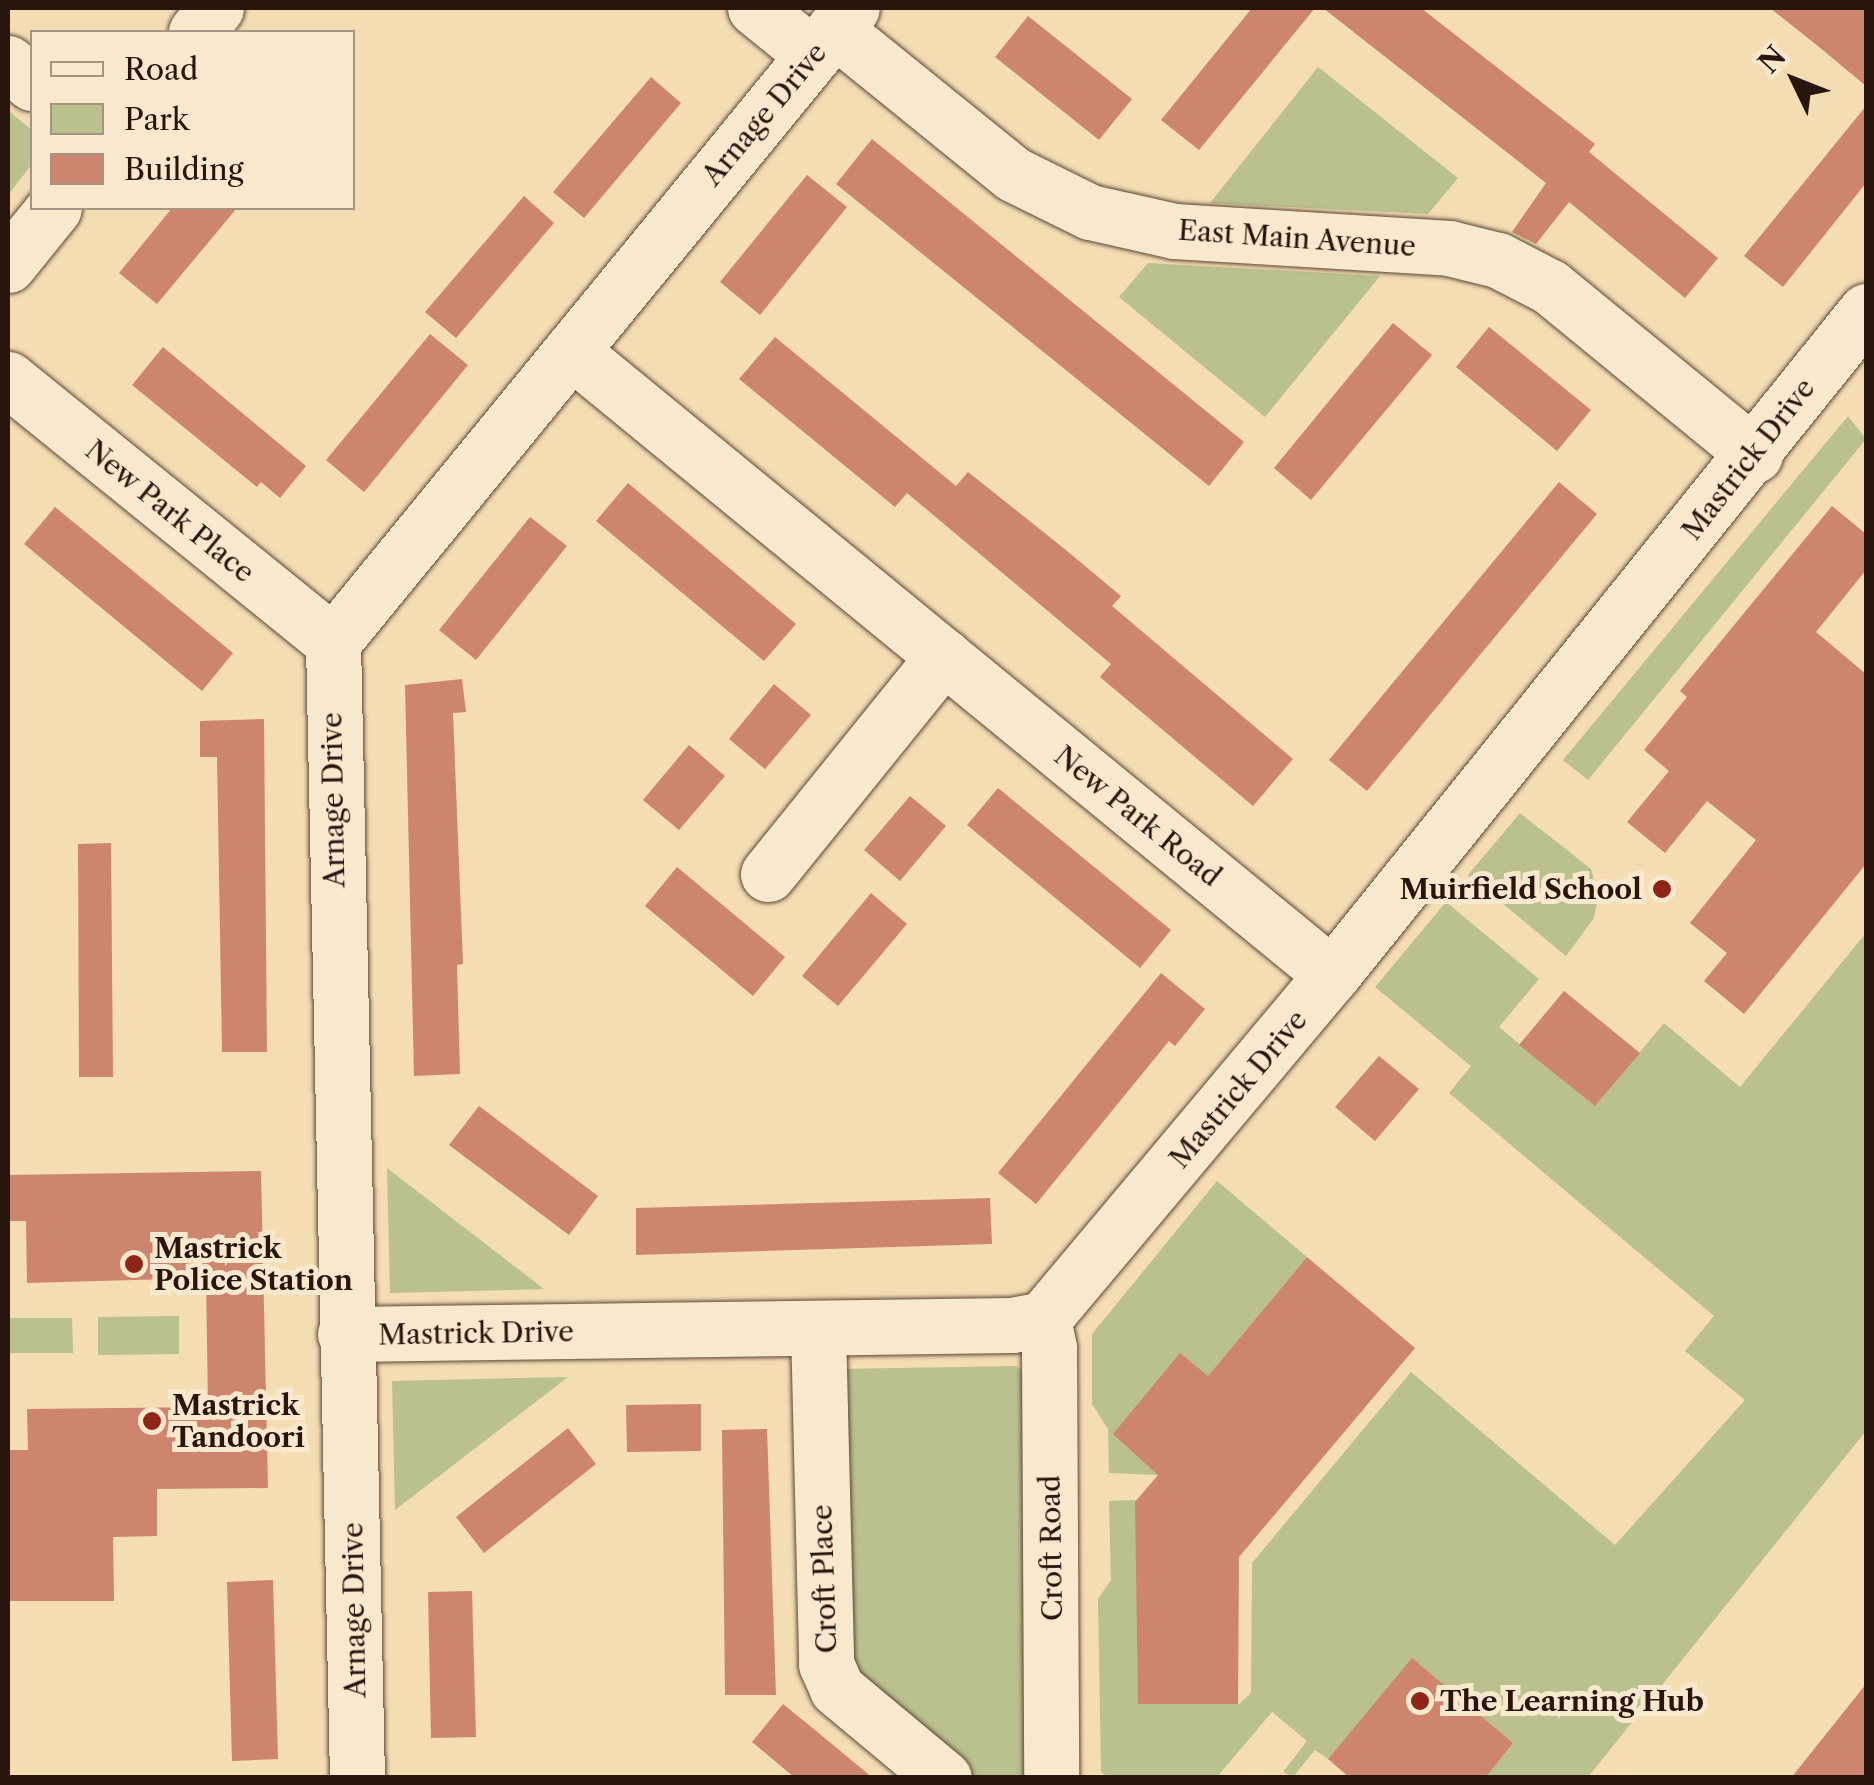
<!DOCTYPE html>
<style>
body{margin:0}
#map{position:relative;width:1874px;height:1785px;overflow:hidden;background:#f4dcb3;font-family:"Libre Caslon Text",serif}
div>[style]{position:absolute}
[style*='--x']{left:calc(var(--x)*1px);top:calc(var(--y)*1px);width:calc(var(--w)*1px);rotate:calc(var(--a)*1deg)}
.green>*{inset:0;background:#bac08e}
.building>*{inset:0;background:#ce856f}
.roads{filter:drop-shadow(0 0 2px #5b4737) drop-shadow(0 0 2px #5b4737)}
.minor>*{height:55px;margin:-27.5px;padding:0 27.5px;transform-origin:27.5px;border-radius:27.5px;background:#f8e8ce}
.dots>*{width:28px;height:28px;translate:-50% -50%;box-sizing:border-box;border:5px solid #f8e8ce;border-radius:50%}
span{translate:-50% -50%;white-space:nowrap;text-align:center;line-height:1.15;-webkit-text-stroke:10px #f8e8ce;paint-order:stroke}
.street-label{font-size:28px;color:#28150e}
.poi-label{font-size:28px;color:#28150e;font-weight:700}
.right{translate:-100% -50%;text-align:right}
.left{translate:0 -50%;text-align:left}
.frame{position:absolute;inset:0;border:10px solid #28150e;pointer-events:none}
.legend{position:absolute;left:30px;top:30px;width:325px;height:180px;box-sizing:border-box;background:#f8e8ce;border:2px solid #a59481;margin:0;padding:12px 18px;list-style:none;font-size:30px;color:#28150e}
.legend li{display:flex;align-items:center;gap:20px;height:50px}
.legend b{width:50px;border:2px solid #a59481}
.north{position:absolute;left:1744px;top:30px;width:100px;height:100px;-webkit-text-stroke:8px #f8e8ce;paint-order:stroke;rotate:313deg;font-size:28px;font-weight:700;line-height:40px;text-align:center;color:#28150e}
.north::after{content:'';display:block;margin:auto;width:35px;height:45px;background:#28150e;clip-path:polygon(50% 0,100% 100%,50% 72%,0 100%)}
</style>
<div id="map">
<div class="green">
<div style="clip-path:polygon(1318px 67px,1458px 178px,1428px 214px,1210px 203px)"></div>
<div style="clip-path:polygon(8px 110px,32px 130px,32px 164px,8px 195px)"></div>
<div style="clip-path:polygon(1148px 263px,1380px 276px,1265px 417px,1119px 297px)"></div>
<div style="clip-path:polygon(1848px 416px,1866px 439px,1588px 780px,1563px 760px)"></div>
<div style="clip-path:polygon(1520px 813px,1591px 869px,1598px 895px,1594px 918px,1566px 956px,1468px 875px)"></div>
<div style="clip-path:polygon(1446px 902px,1539px 979px,1499px 1027px,1595px 1106px,1664px 1023px,1740px 1087px,1866px 933px,1866px 1431px,1588px 1777px,1485px 1777px,1513px 1743px,1412px 1659px,1328px 1759px,1315px 1750px,1293px 1777px,1283px 1772px,1307px 1741px,1272px 1712px,1217px 1777px,1108px 1777px,1101px 1772px,1098px 1599px,1111px 1580px,1109px 1501px,1137px 1500px,1138px 1704px,1239px 1704px,1251px 1693px,1252px 1563px,1411px 1372px,1615px 1545px,1745px 1400px,1685px 1351px,1714px 1316px,1449px 1093px,1471px 1066px,1375px 987px)"></div>
<div style="clip-path:polygon(387px 1168px,544px 1289px,390px 1293px)"></div>
<div style="clip-path:polygon(1217px 1181px,1307px 1257px,1208px 1376px,1158px 1475px,1109px 1473px,1108px 1429px,1092px 1404px,1092px 1334px)"></div>
<div style="clip-path:polygon(179px 1316px,179px 1354px,98px 1355px,98px 1317px)"></div>
<div style="clip-path:polygon(8px 1318px,72px 1318px,73px 1353px,8px 1353px)"></div>
<div style="clip-path:polygon(1016px 1366px,1029px 1375px,1032px 1762px,1023px 1777px,970px 1777px,851px 1677px,839px 1369px)"></div>
<div style="clip-path:polygon(568px 1377px,395px 1510px,392px 1381px)"></div>
</div>
<div class="building">
<div style="clip-path:polygon(1252px 8px,1315px 8px,1199px 150px,1161px 120px)"></div>
<div style="clip-path:polygon(1323px 8px,1421px 8px,1595px 144px,1589px 152px,1718px 258px,1685px 298px,1569px 202px,1536px 244px,1512px 232px,1546px 183px)"></div>
<div style="clip-path:polygon(1770px 8px,1866px 8px,1866px 86px,1824px 51px)"></div>
<div style="clip-path:polygon(1028px 16px,1132px 99px,1099px 140px,995px 57px)"></div>
<div style="clip-path:polygon(651px 77px,681px 103px,584px 218px,553px 192px)"></div>
<div style="clip-path:polygon(1866px 106px,1866px 183px,1783px 287px,1744px 256px)"></div>
<div style="clip-path:polygon(872px 139px,1244px 442px,1209px 486px,836px 184px)"></div>
<div style="clip-path:polygon(807px 175px,847px 207px,760px 315px,720px 282px)"></div>
<div style="clip-path:polygon(524px 196px,554px 223px,456px 338px,425px 312px)"></div>
<div style="clip-path:polygon(172px 208px,237px 208px,157px 304px,119px 273px)"></div>
<div style="clip-path:polygon(1393px 323px,1432px 355px,1311px 500px,1274px 468px)"></div>
<div style="clip-path:polygon(1489px 327px,1591px 410px,1557px 451px,1456px 367px)"></div>
<div style="clip-path:polygon(430px 334px,468px 365px,364px 492px,326px 460px)"></div>
<div style="clip-path:polygon(775px 337px,956px 486px,968px 472px,1061px 546px,1121px 596px,1112px 606px,1293px 759px,1253px 806px,1100px 677px,1111px 664px,993px 565px,907px 493px,895px 507px,739px 379px)"></div>
<div style="clip-path:polygon(163px 347px,306px 466px,280px 498px,261px 482px,257px 487px,132px 385px)"></div>
<div style="clip-path:polygon(1559px 482px,1597px 514px,1367px 791px,1329px 760px)"></div>
<div style="clip-path:polygon(628px 483px,796px 624px,764px 661px,596px 521px)"></div>
<div style="clip-path:polygon(1832px 506px,1866px 534px,1866px 570px,1816px 632px,1866px 674px,1866px 864px,1744px 1014px,1704px 981px,1727px 953px,1690px 923px,1756px 840px,1707px 801px,1665px 853px,1627px 822px,1669px 771px,1644px 750px,1687px 697px,1680px 691px)"></div>
<div style="clip-path:polygon(55px 507px,233px 653px,202px 691px,24px 544px)"></div>
<div style="clip-path:polygon(530px 517px,567px 546px,476px 660px,439px 630px)"></div>
<div style="clip-path:polygon(462px 679px,466px 712px,453px 713px,463px 964px,457px 965px,460px 1074px,414px 1076px,405px 685px)"></div>
<div style="clip-path:polygon(774px 684px,811px 715px,765px 769px,729px 739px)"></div>
<div style="clip-path:polygon(264px 719px,267px 1052px,222px 1052px,217px 757px,200px 757px,200px 721px)"></div>
<div style="clip-path:polygon(689px 745px,725px 776px,679px 830px,643px 800px)"></div>
<div style="clip-path:polygon(998px 788px,1171px 930px,1140px 968px,967px 825px)"></div>
<div style="clip-path:polygon(910px 796px,946px 826px,900px 881px,864px 850px)"></div>
<div style="clip-path:polygon(111px 843px,113px 1077px,79px 1077px,78px 844px)"></div>
<div style="clip-path:polygon(677px 867px,785px 957px,753px 996px,645px 906px)"></div>
<div style="clip-path:polygon(871px 893px,907px 924px,838px 1006px,802px 976px)"></div>
<div style="clip-path:polygon(1161px 973px,1205px 1009px,1175px 1046px,1169px 1041px,1036px 1204px,998px 1173px)"></div>
<div style="clip-path:polygon(1564px 991px,1640px 1053px,1595px 1106px,1519px 1045px)"></div>
<div style="clip-path:polygon(1379px 1056px,1419px 1089px,1375px 1141px,1335px 1107px)"></div>
<div style="clip-path:polygon(479px 1106px,598px 1196px,569px 1235px,449px 1145px)"></div>
<div style="clip-path:polygon(261px 1171px,268px 1488px,157px 1489px,157px 1536px,113px 1537px,114px 1601px,8px 1601px,8px 1450px,28px 1450px,27px 1409px,208px 1407px,206px 1278px,27px 1283px,26px 1221px,8px 1221px,8px 1175px)"></div>
<div style="clip-path:polygon(990px 1198px,992px 1244px,636px 1255px,636px 1208px)"></div>
<div style="clip-path:polygon(1307px 1257px,1415px 1348px,1239px 1557px,1238px 1704px,1138px 1704px,1135px 1502px,1158px 1475px,1113px 1434px,1180px 1353px,1208px 1376px)"></div>
<div style="clip-path:polygon(701px 1404px,701px 1451px,627px 1452px,626px 1405px)"></div>
<div style="clip-path:polygon(568px 1428px,596px 1464px,484px 1553px,456px 1517px)"></div>
<div style="clip-path:polygon(767px 1429px,776px 1695px,725px 1695px,722px 1430px)"></div>
<div style="clip-path:polygon(273px 1580px,278px 1759px,232px 1761px,227px 1582px)"></div>
<div style="clip-path:polygon(472px 1591px,476px 1737px,431px 1738px,428px 1592px)"></div>
<div style="clip-path:polygon(1412px 1658px,1513px 1743px,1485px 1778px,1350px 1778px,1328px 1759px)"></div>
<div style="clip-path:polygon(1866px 1684px,1866px 1778px,1791px 1778px)"></div>
<div style="clip-path:polygon(783px 1704px,815px 1730px,873px 1778px,795px 1778px,752px 1742px)"></div>
</div>
<div class="roads">
<div class="minor">
<div style="--x:755;--y:8;--w:75;--a:39"></div>
<div style="--x:834;--y:29;--w:230;--a:39"></div>
<div style="--x:1013;--y:174;--w:86;--a:26.3"></div>
<div style="--x:1090;--y:212;--w:86;--a:12.7"></div>
<div style="--x:1174;--y:231;--w:276;--a:3.5"></div>
<div style="--x:1449;--y:248;--w:50;--a:13.8"></div>
<div style="--x:1498;--y:260;--w:59;--a:27.4"></div>
<div style="--x:1550;--y:287;--w:265;--a:39.3"></div>
<div style="--x:196;--y:32;--w:31;--a:-50"></div>
<div style="--x:8;--y:63;--w:31;--a:40"></div>
<div style="--x:8;--y:265;--w:73;--a:-51.1"></div>
<div style="--x:571;--y:351;--w:984;--a:39.35"></div>
<div style="--x:8;--y:379;--w:418;--a:39"></div>
<div style="--x:768;--y:874;--w:280;--a:-51.1"></div>
<div style="--x:1043;--y:1319;--w:30;--a:78"></div>
<div style="--x:1049;--y:1348;--w:430;--a:89.7"></div>
<div style="--x:818;--y:1328;--w:336;--a:88.6"></div>
<div style="--x:826;--y:1664;--w:27;--a:66"></div>
<div style="--x:837;--y:1689;--w:139;--a:39.8"></div>
<div style="--x:345;--y:1334;--w:667;--a:-0.77"></div>
<div style="--x:1012;--y:1325;--w:32;--a:-11"></div>
<div style="--x:1043;--y:1319;--w:449;--a:-50"></div>
<div style="--x:1332;--y:975;--w:852;--a:-51.19"></div>
<div style="--x:357;--y:1778;--w:1136;--a:-91.21"></div>
<div style="--x:333;--y:642;--w:819;--a:-50.7"></div>
</div>
</div>
<div class="dots">
<div style="left:1662px;top:889px;background:#8f2418"></div>
<div style="left:134px;top:1264px;background:#8f2418"></div>
<div style="left:152px;top:1421px;background:#8f2418"></div>
<div style="left:1420px;top:1701px;background:#8f2418"></div>
</div>
<div class="street-label">
<span style="left:764px;top:114px;rotate:-50deg">Arnage Drive</span>
<span style="left:1297px;top:238px;rotate:4deg">East Main Avenue</span>
<span style="left:1748px;top:459px;rotate:-52deg">Mastrick Drive</span>
<span style="left:170px;top:511px;rotate:39deg">New Park Place</span>
<span style="left:333px;top:800px;rotate:-91deg">Arnage Drive</span>
<span style="left:1138px;top:816px;rotate:39deg">New Park Road</span>
<span style="left:1238px;top:1089px;rotate:-50deg">Mastrick Drive</span>
<span style="left:476px;top:1333px;rotate:-1deg">Mastrick Drive</span>
<span style="left:1051px;top:1548px;rotate:-91deg">Croft Road</span>
<span style="left:824px;top:1579px;rotate:-92deg">Croft Place</span>
<span style="left:354px;top:1610px;rotate:-91deg">Arnage Drive</span>
</div>
<div class="poi-label">
<span class="right" style="left:1642px;top:889px">Muirfield School</span>
<span class="left" style="left:154px;top:1264px">Mastrick<br>Police Station</span>
<span class="left" style="left:172px;top:1421px">Mastrick<br>Tandoori</span>
<span class="left" style="left:1440px;top:1701px">The Learning Hub</span>
</div>
<div class="frame"></div>
<ul class="legend">
<li><b style="height:12px;background:#f8e8ce"></b>Road</li>
<li><b style="height:28px;background:#bac08e"></b>Park</li>
<li><b style="height:28px;background:#ce856f"></b>Building</li>
</ul>
<div class="north">N</div>
</div>
